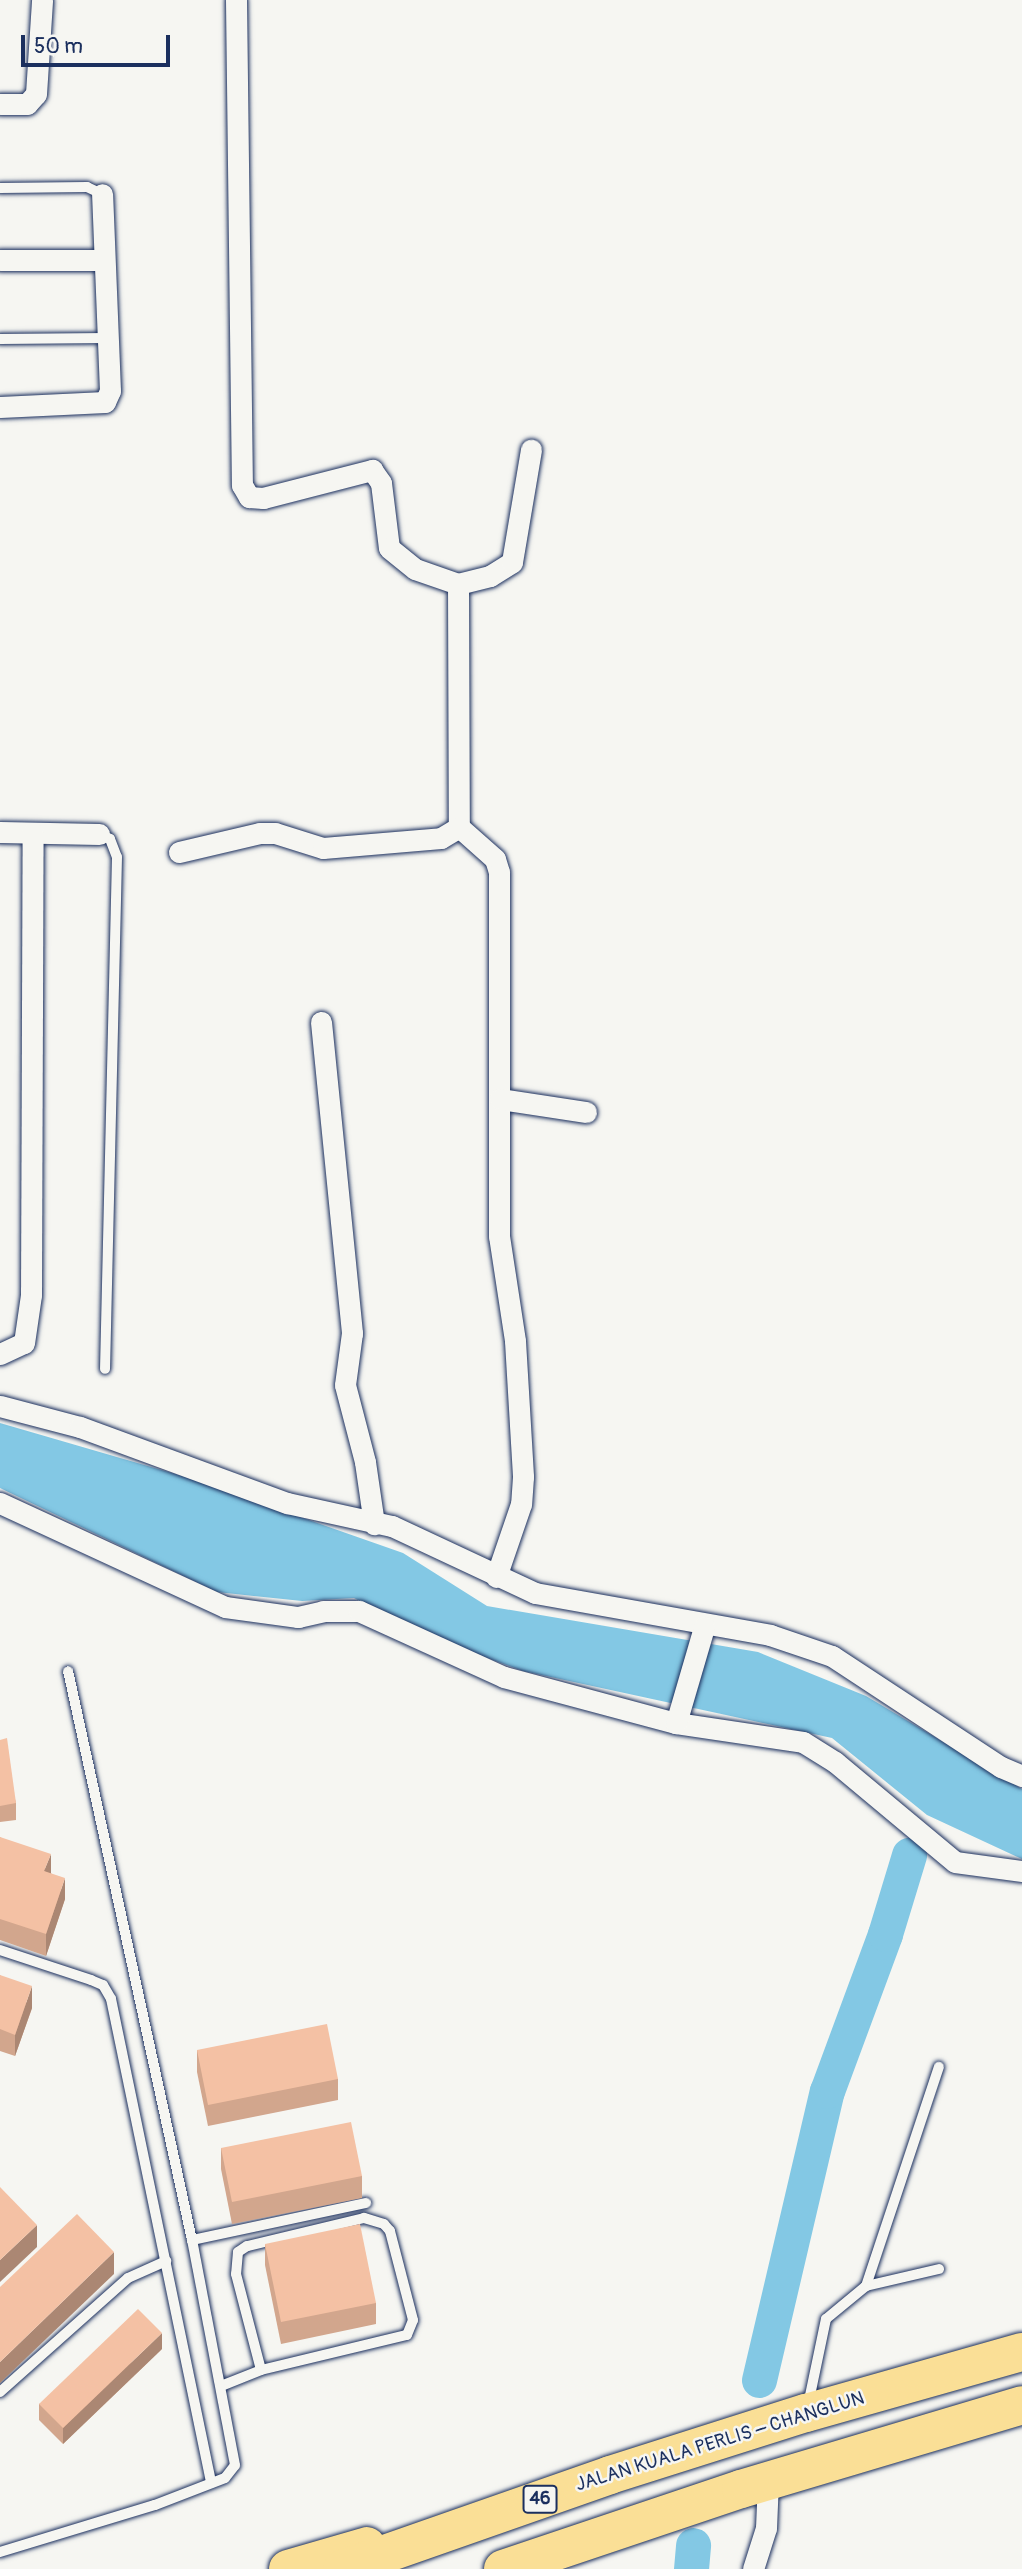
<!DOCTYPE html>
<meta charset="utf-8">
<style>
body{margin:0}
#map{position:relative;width:1022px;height:2569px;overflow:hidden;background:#f6f6f2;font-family:Pangolin,sans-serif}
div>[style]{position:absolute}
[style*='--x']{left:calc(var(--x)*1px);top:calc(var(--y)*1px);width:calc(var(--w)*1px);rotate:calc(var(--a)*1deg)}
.water>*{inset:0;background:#83c8e4}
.river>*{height:35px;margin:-17.5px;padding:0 17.5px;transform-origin:17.5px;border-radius:17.5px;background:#83c8e4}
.roads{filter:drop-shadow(0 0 2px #1b2f5e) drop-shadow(0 0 2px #1b2f5e)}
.lane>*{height:10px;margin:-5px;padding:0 5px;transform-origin:5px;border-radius:5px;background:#f6f6f2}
.street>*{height:21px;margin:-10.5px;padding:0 10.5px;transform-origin:10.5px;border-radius:10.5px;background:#f6f6f2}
.highway>*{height:38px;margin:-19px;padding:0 19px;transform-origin:19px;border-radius:19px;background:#fadf96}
.wall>*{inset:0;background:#d2a68d}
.shaded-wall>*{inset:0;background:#ab8773}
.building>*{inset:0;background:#f4c1a4}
span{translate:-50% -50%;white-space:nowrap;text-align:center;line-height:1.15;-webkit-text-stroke:5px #f6f6f2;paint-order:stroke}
.shield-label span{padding:2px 5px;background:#f6f6f2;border:2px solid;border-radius:5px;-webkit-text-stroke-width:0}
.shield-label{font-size:18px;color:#1b2f5e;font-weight:700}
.street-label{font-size:19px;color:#1b2f5e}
.scale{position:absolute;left:21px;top:35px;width:149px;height:32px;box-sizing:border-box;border:4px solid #1b2f5e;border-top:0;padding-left:9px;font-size:21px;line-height:24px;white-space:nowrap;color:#1b2f5e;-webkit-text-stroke:5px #f6f6f2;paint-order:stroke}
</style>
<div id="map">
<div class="water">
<div style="clip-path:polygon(0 1423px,189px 1478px,403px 1553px,487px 1606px,758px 1652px,866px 1696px,1022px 1789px,1022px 1859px,927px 1815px,832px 1738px,523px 1671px,429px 1637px,354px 1598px,302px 1601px,217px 1592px,0 1488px)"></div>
</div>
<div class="river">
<div style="--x:759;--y:2380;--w:297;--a:-76.8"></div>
<div style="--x:827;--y:2091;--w:167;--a:-69.7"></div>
<div style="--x:885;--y:1934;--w:83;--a:-73.1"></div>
<div style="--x:691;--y:2569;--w:24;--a:-85"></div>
</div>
<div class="roads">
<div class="lane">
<div style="--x:0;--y:188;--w:87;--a:-0.7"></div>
<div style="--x:87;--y:187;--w:17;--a:25"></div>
<div style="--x:0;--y:339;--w:106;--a:-0.5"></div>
<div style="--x:99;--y:834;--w:12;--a:24"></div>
<div style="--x:110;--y:839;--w:19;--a:69"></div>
<div style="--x:117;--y:857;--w:512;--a:91.34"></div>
<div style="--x:0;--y:1950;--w:96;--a:18.2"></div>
<div style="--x:91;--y:1980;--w:13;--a:23"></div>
<div style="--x:103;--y:1985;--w:16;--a:60"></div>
<div style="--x:111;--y:1999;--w:494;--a:78.3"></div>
<div style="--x:192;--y:2240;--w:178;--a:-12"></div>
<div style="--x:866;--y:2286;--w:231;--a:-71.6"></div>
<div style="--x:221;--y:2386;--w:43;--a:-21.8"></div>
<div style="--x:261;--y:2370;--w:150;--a:-13.5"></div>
<div style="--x:407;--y:2335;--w:16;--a:-68"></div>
<div style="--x:413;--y:2320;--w:92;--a:-104.5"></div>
<div style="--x:390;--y:2231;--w:9;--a:-131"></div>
<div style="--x:384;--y:2224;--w:21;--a:-163"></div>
<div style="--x:364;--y:2218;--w:120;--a:166.5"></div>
<div style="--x:247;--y:2246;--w:11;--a:146"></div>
<div style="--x:238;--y:2252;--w:22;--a:95"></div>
<div style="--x:236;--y:2274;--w:99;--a:75.4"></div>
<div style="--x:0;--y:2392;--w:171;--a:-41.7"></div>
<div style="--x:128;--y:2278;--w:42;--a:-24.1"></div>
<div style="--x:808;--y:2405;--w:88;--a:-78.2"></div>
<div style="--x:826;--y:2319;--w:52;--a:-39.5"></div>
<div style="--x:866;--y:2286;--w:75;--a:-13.1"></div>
<div style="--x:0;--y:2552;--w:162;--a:-16.9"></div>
<div style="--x:155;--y:2505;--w:75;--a:-21.1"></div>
<div style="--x:225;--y:2478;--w:16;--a:-52"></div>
<div style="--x:235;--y:2465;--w:229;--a:-100.8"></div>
<div style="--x:192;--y:2240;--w:582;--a:-102.29"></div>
</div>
<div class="street">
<div style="--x:236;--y:0;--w:485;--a:89.3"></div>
<div style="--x:242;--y:485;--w:14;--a:60"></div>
<div style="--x:249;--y:497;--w:14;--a:4"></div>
<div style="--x:263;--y:498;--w:113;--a:-14.4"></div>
<div style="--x:372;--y:470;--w:16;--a:55"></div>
<div style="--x:381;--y:483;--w:65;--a:83"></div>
<div style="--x:389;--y:548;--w:33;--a:39"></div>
<div style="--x:415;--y:569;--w:46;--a:19.2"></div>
<div style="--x:458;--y:584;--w:243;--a:89.8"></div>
<div style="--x:459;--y:827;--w:48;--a:41.6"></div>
<div style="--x:495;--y:859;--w:14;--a:73"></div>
<div style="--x:499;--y:872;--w:364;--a:90"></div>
<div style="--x:499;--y:1236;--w:106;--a:81.3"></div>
<div style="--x:515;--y:1341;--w:136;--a:86.6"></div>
<div style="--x:523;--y:1477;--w:27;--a:94"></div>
<div style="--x:521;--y:1504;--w:77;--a:108.9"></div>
<div style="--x:0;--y:104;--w:27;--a:0"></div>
<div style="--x:27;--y:104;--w:13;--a:-48"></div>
<div style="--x:36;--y:94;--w:94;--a:-86.3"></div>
<div style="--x:0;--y:260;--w:103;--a:0"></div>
<div style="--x:0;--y:407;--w:105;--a:-2.7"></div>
<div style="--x:105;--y:402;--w:12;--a:-66"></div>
<div style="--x:110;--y:391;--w:197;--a:-92.3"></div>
<div style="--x:458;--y:584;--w:33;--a:-14"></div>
<div style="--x:490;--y:576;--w:26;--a:-32"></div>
<div style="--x:512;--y:562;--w:114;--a:-80.4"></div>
<div style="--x:0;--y:832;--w:99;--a:1.2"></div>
<div style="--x:179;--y:852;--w:83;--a:-13.2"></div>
<div style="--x:260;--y:833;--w:15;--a:0"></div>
<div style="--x:275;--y:833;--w:50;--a:17.4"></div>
<div style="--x:323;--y:848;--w:118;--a:-4.8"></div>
<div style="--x:441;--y:838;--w:21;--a:-31"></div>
<div style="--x:321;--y:1022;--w:313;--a:84.3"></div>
<div style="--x:352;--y:1333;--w:52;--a:97.7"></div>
<div style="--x:345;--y:1385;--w:80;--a:75.4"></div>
<div style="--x:365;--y:1462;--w:63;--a:81.7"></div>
<div style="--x:500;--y:1099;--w:87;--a:8.6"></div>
<div style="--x:0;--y:1354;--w:26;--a:-25"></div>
<div style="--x:24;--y:1343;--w:49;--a:-81.7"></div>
<div style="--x:31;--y:1295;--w:462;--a:-89.8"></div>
<div style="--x:0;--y:1406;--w:83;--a:14.7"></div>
<div style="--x:80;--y:1427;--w:221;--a:20.2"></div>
<div style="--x:287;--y:1503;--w:107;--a:12.4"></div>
<div style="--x:392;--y:1526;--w:158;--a:25.1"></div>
<div style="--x:535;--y:1593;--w:239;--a:10.1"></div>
<div style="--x:770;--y:1635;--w:65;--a:18.7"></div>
<div style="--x:832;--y:1656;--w:202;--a:33.3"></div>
<div style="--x:1001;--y:1767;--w:23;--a:23"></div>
<div style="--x:0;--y:1503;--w:248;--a:24.8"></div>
<div style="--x:225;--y:1607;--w:74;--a:7.8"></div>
<div style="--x:298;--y:1617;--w:26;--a:-13"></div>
<div style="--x:323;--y:1611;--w:36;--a:0"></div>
<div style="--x:359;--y:1611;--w:159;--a:24.5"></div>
<div style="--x:504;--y:1677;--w:178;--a:15"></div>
<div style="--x:676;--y:1723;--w:128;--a:8.5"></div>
<div style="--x:803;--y:1742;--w:38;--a:32"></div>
<div style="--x:835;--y:1762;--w:156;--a:39.8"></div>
<div style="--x:955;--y:1862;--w:68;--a:7.7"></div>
<div style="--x:676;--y:1723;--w:100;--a:-73.7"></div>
<div style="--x:753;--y:2569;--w:43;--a:-72.4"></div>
<div style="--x:766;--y:2528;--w:47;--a:-87.6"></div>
</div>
<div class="highway">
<div style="--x:288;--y:2569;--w:82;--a:-16.2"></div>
<div style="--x:342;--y:2569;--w:284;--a:-19.3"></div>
<div style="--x:610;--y:2475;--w:206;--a:-17.6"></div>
<div style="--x:806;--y:2413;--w:224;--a:-15.8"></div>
<div style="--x:503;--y:2569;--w:251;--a:-18.6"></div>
<div style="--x:741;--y:2489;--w:293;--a:-16.6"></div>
</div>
</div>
<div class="wall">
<div style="clip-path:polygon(0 1740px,16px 1803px,16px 1820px,0 1822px)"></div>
<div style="clip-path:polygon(0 1837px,51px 1873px,65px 1899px,46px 1956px,0 1940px)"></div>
<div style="clip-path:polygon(0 1975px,32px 2008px,15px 2056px,0 2051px)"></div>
<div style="clip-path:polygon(197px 2050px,338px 2079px,338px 2100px,208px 2126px,197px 2072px)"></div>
<div style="clip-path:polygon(221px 2148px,362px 2176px,362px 2198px,232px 2224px,221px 2169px)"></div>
<div style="clip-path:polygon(265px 2244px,376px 2303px,376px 2324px,281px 2344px,265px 2265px)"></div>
<div style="clip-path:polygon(162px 2349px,63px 2444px,39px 2420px,39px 2404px)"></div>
</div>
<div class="shaded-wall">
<div style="clip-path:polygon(51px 1854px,51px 1875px,44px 1871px)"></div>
<div style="clip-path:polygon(65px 1878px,65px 1899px,46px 1956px,46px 1934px)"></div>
<div style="clip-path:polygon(32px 1986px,32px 2008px,15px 2056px,15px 2035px)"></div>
<div style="clip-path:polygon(37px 2225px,37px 2247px,0 2282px,0 2260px)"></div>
<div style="clip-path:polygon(114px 2252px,114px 2274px,0 2383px,0 2362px)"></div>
<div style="clip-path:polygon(162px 2333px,162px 2349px,63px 2444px,63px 2428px)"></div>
</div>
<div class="building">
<div style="clip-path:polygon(7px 1738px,16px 1803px,0 1806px,0 1740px)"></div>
<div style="clip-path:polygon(0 1837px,51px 1854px,44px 1871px,65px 1878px,46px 1934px,0 1919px)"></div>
<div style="clip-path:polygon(0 1975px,32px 1986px,15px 2035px,0 2029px)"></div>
<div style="clip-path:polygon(327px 2024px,338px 2079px,208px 2105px,197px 2050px)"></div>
<div style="clip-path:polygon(351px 2122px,362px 2176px,232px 2202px,221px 2148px)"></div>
<div style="clip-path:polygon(0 2187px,37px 2225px,0 2260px)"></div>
<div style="clip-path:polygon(77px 2214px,114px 2252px,0 2362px,0 2287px)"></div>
<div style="clip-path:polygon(360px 2224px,376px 2303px,281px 2322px,265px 2244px)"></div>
<div style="clip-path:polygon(138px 2309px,162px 2333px,63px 2428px,39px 2404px)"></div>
</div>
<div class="shield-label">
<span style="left:540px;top:2499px">46</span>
</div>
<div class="street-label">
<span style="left:720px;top:2442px;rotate:-17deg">JALAN KUALA PERLIS – CHANGLUN</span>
</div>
<div class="scale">50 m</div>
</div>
